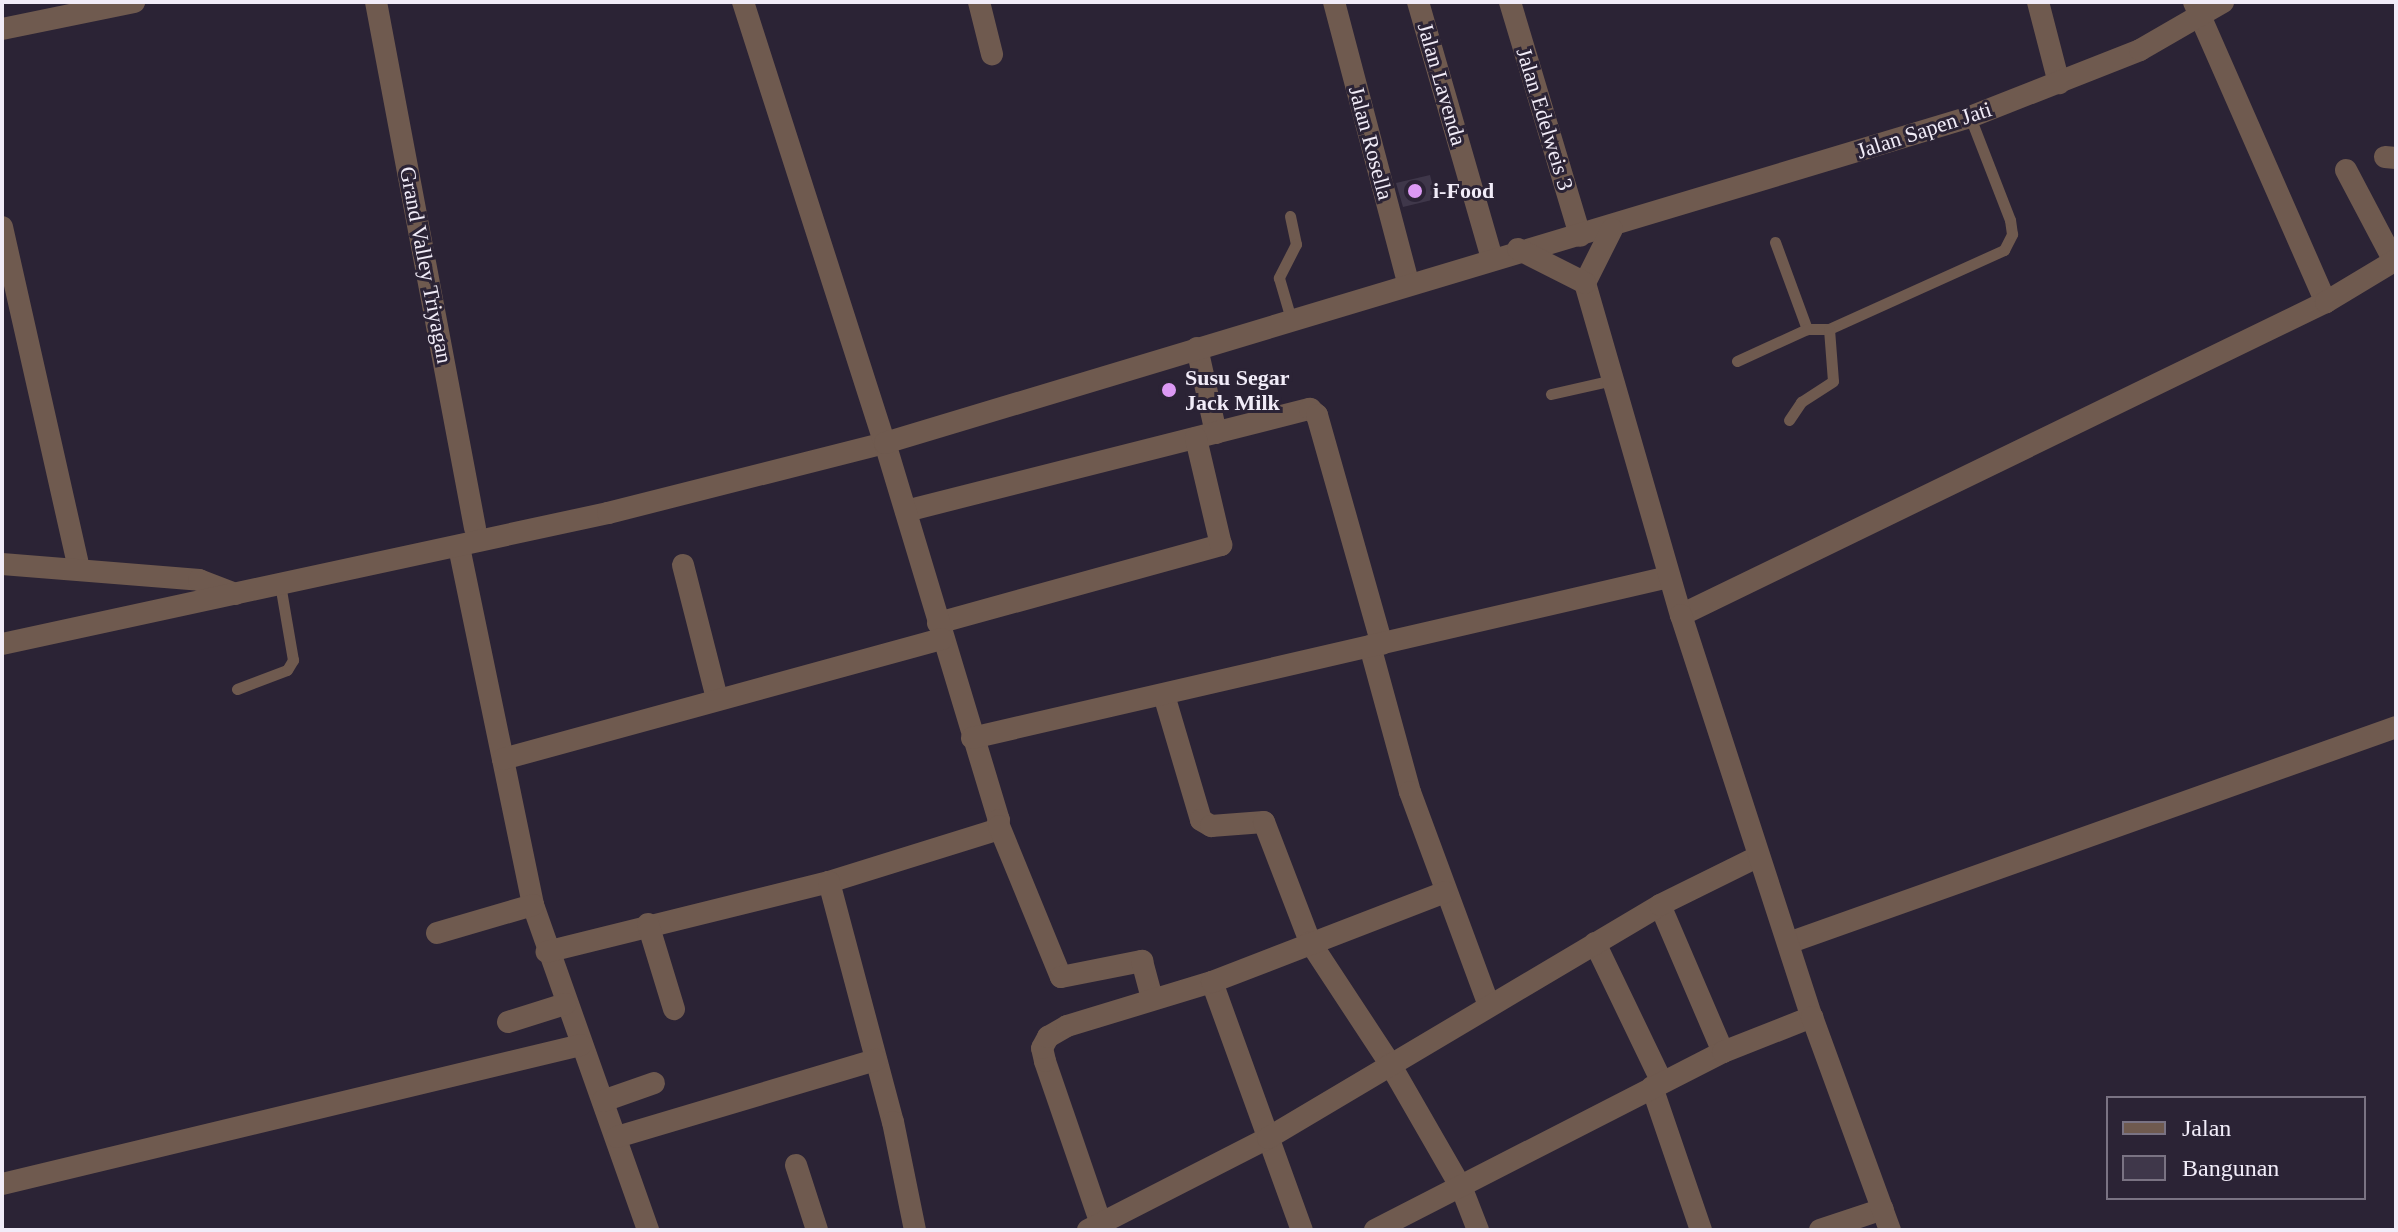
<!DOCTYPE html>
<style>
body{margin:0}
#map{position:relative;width:2398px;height:1232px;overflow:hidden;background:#2b2335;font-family:Georgia,serif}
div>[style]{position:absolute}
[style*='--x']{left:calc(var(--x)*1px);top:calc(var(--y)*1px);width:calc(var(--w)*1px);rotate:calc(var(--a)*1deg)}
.building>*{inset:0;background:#3f374a}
.service>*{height:11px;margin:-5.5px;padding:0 5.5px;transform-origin:5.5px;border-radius:5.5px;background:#6f5a4f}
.minor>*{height:22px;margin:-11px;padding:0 11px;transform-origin:11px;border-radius:11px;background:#6f5a4f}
.tertiary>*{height:22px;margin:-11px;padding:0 11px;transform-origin:11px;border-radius:11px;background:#6f5a4f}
.dots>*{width:22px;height:22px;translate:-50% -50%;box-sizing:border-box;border:4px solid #2b2335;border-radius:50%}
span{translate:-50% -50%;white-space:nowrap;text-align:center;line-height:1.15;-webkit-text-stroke:6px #2b2335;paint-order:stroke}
.street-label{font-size:22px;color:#f1ecf8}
.poi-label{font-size:22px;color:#f1ecf8;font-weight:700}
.left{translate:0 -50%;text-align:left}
.frame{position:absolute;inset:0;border:4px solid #f1ecf8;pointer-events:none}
.legend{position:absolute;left:2106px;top:1096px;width:260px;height:104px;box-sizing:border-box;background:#2b2335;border:2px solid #7a7383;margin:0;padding:10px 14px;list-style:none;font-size:24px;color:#f1ecf8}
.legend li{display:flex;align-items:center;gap:16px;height:40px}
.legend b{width:40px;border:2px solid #7a7383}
</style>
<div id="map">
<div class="building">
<div style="clip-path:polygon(1430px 175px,1436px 199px,1403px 207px,1396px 183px)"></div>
</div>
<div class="service">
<div style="--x:1290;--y:216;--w:29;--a:78"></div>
<div style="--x:1296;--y:244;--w:38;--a:117"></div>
<div style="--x:1279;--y:278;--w:43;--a:73.7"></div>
<div style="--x:1775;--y:242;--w:93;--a:69.8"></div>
<div style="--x:1737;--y:361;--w:77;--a:-24.6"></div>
<div style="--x:1807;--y:329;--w:22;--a:0"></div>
<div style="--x:1829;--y:329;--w:192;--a:-24.3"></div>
<div style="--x:2004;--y:250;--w:18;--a:-63"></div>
<div style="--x:2012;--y:234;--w:14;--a:-98"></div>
<div style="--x:2010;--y:220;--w:110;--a:-111.2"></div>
<div style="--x:1551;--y:394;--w:64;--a:-12.7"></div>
<div style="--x:1789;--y:420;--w:22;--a:-56"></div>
<div style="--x:1801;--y:402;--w:38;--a:-33"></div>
<div style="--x:1833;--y:381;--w:52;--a:-94.4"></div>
<div style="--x:237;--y:689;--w:53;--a:-20.8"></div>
<div style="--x:287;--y:670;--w:12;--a:-59"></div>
<div style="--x:293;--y:660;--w:77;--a:-99.7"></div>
</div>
<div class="minor">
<div style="--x:376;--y:2;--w:535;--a:79.34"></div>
<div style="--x:979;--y:2;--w:54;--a:76"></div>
<div style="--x:1334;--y:2;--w:291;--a:75.2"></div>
<div style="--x:1418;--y:2;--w:266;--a:73.9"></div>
<div style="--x:1510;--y:2;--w:244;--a:73.3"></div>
<div style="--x:2038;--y:2;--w:84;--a:75.5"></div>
<div style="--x:2194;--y:2;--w:328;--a:66.3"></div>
<div style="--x:2;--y:29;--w:135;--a:-11.6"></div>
<div style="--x:2385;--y:157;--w:11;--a:5"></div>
<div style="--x:2346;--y:170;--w:103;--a:62.2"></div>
<div style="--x:2;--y:227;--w:342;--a:77.3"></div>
<div style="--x:1197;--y:348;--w:87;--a:77.4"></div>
<div style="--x:906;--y:511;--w:417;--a:-14.2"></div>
<div style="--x:1310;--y:409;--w:9;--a:41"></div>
<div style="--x:1317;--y:415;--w:238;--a:74.2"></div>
<div style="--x:459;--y:547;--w:366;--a:78.3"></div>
<div style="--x:533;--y:905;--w:345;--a:70.5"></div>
<div style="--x:2;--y:564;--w:198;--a:4.6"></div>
<div style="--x:199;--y:580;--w:39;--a:21"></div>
<div style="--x:683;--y:565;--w:137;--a:75.7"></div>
<div style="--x:1681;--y:615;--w:717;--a:-25.89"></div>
<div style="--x:2326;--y:302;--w:82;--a:-31"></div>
<div style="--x:938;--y:623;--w:294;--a:-15.4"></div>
<div style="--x:1221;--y:545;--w:110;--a:-103.2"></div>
<div style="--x:2;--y:644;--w:620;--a:-12.2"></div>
<div style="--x:608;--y:513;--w:286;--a:-14.2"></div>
<div style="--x:885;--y:443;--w:394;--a:73.2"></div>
<div style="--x:999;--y:820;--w:10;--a:107"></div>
<div style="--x:996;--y:830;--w:175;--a:162.7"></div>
<div style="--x:829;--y:882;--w:291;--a:166.1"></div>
<div style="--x:1370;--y:646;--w:151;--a:74.7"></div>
<div style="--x:1410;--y:792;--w:227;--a:69.7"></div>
<div style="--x:1164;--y:695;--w:130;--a:73.5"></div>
<div style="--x:1201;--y:820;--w:12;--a:31"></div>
<div style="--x:1211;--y:826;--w:53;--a:-4.3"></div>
<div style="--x:1264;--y:822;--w:129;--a:69"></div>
<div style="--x:1310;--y:942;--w:146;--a:56.7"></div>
<div style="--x:1390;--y:1064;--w:144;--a:60.1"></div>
<div style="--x:1462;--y:1189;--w:44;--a:68.7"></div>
<div style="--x:972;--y:738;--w:715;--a:-13.01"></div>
<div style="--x:503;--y:759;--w:455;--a:-15.3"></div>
<div style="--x:999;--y:826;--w:163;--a:67.7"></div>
<div style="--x:1061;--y:977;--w:83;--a:-11.2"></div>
<div style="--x:1142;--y:961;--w:39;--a:75"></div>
<div style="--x:829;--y:882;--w:248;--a:75.1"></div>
<div style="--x:893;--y:1122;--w:110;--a:78.5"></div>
<div style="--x:1660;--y:905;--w:160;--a:66.8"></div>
<div style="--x:648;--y:924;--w:89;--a:73"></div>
<div style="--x:437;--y:933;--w:100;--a:-16.3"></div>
<div style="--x:1791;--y:942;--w:642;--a:-19.56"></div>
<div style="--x:1595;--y:943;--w:154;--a:64.3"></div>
<div style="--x:1212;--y:982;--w:264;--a:70.1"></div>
<div style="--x:508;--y:1022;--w:60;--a:-17.5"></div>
<div style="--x:1652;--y:1087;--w:151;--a:71.1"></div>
<div style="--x:603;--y:1101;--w:54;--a:-19.4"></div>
<div style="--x:617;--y:1137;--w:270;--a:-16.6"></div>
<div style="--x:796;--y:1165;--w:68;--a:72.1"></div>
<div style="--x:2;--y:1184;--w:595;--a:-13.5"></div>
<div style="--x:1101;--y:1224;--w:172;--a:-109"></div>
<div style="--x:1045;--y:1061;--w:13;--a:-103"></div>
<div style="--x:1042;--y:1048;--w:13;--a:-61"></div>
<div style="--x:1048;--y:1037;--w:22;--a:-30"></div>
<div style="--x:1067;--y:1026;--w:152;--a:-16.9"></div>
<div style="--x:1212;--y:982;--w:250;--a:-21.1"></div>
<div style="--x:1088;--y:1230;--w:202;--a:-27.1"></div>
<div style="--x:1268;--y:1138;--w:456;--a:-30.7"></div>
<div style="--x:1660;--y:905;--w:110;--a:-26.3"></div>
<div style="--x:1375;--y:1230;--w:391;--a:-27.1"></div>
<div style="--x:1723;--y:1052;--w:96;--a:-21.5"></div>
<div style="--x:1820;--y:1230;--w:66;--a:-18.4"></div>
</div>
<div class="tertiary">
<div style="--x:743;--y:2;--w:463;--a:72.2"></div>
<div style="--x:885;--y:443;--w:1133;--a:-16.72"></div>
<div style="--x:1970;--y:117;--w:183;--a:-21.5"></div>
<div style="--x:2140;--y:50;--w:96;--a:-30"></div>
<div style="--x:1612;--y:229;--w:60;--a:116.6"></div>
<div style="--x:1585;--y:283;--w:346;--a:73.9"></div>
<div style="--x:1681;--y:615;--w:423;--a:72"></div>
<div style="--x:1812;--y:1017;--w:227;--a:69.9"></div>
<div style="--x:1518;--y:249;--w:75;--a:26.9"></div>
</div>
<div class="dots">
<div style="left:1415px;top:191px;background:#dc99f4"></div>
<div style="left:1169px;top:390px;background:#dc99f4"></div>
</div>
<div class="street-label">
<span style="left:1442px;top:84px;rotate:74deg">Jalan Lavenda</span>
<span style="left:1545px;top:119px;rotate:73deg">Jalan Edelweis 3</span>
<span style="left:1924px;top:130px;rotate:-18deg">Jalan Sapen Jati</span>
<span style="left:1371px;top:143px;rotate:75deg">Jalan Rosella</span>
<span style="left:426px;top:265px;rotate:79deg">Grand Valley Triyagan</span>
</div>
<div class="poi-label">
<span class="left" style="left:1433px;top:191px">i-Food</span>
<span class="left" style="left:1185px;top:390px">Susu Segar<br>Jack Milk</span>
</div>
<div class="frame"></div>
<ul class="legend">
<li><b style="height:10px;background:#6f5a4f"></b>Jalan</li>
<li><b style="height:22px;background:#3f374a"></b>Bangunan</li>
</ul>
</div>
